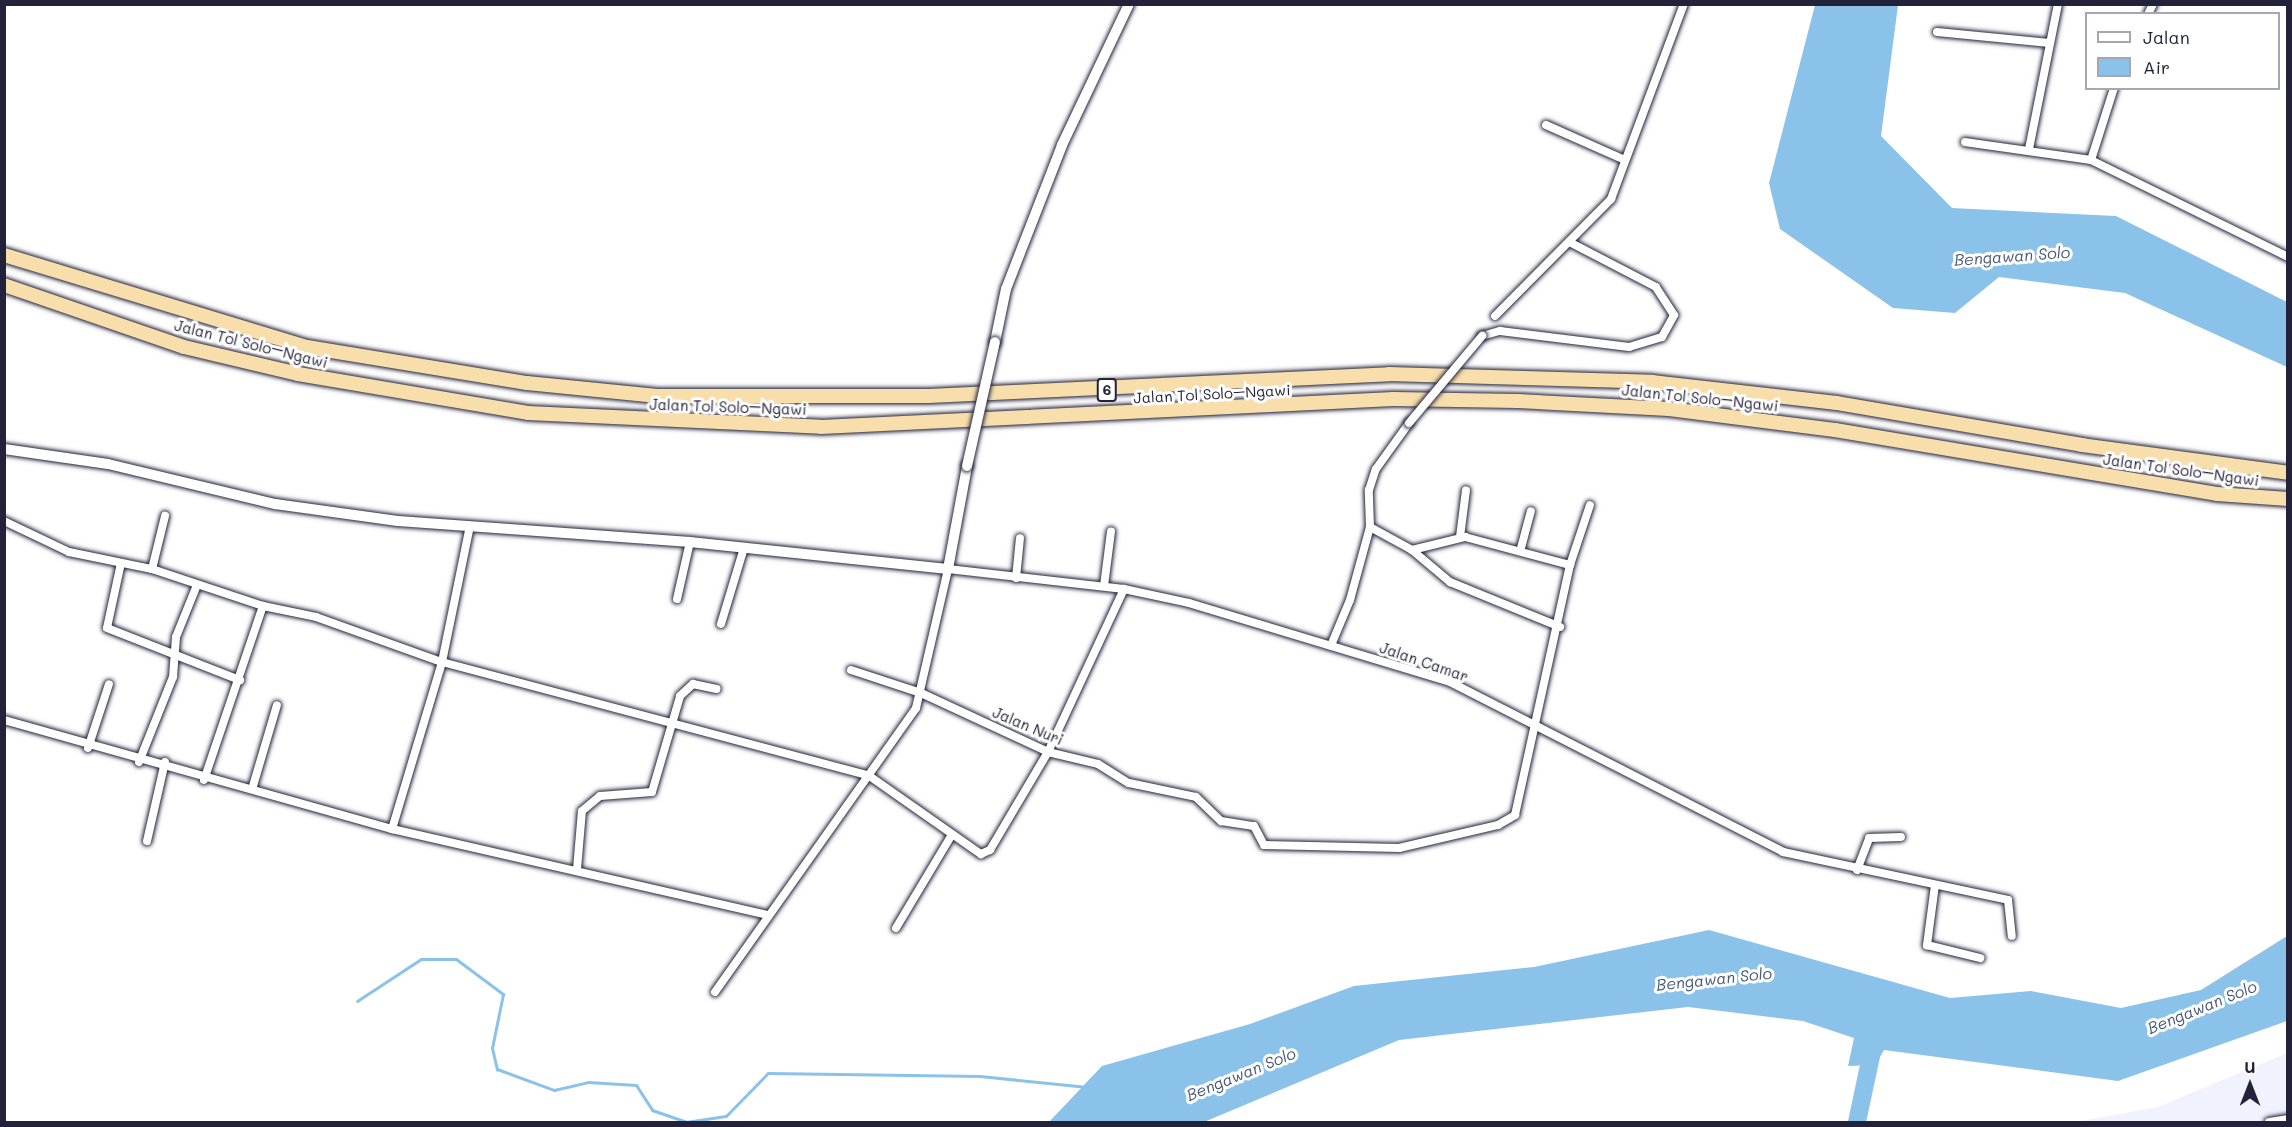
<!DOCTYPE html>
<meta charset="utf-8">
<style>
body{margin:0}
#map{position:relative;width:2292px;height:1127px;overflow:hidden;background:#fff;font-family:Mali,sans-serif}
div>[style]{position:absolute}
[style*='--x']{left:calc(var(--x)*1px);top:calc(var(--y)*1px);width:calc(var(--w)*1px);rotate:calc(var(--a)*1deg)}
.built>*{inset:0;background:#f0f2fe}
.water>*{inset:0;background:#8bc2e9}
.stream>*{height:3px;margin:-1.5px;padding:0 1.5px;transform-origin:1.5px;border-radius:1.5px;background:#8bc2e9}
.river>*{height:18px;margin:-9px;padding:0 9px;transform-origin:9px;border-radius:9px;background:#8bc2e9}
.roads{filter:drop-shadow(0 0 2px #22223b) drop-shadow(0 0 2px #22223b)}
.street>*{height:8px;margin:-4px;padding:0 4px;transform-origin:4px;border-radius:4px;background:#fff}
.secondary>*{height:10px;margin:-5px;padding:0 5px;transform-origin:5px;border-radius:5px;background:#fff}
.highway>*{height:14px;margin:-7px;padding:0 7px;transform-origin:7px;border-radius:7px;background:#f8deab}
.bridges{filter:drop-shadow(0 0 2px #22223b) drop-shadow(0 0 2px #22223b)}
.street-bridge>*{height:8px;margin:-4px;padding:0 4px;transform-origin:4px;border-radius:4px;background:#fff}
.secondary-bridge>*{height:10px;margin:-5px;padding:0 5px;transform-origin:5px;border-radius:5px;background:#fff}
span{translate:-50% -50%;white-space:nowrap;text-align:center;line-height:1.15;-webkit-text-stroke:6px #fff;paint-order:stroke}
.shield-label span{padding:2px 4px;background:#fff;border:2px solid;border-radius:4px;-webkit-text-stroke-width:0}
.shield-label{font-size:14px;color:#22223b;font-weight:700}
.street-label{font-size:15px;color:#22223b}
.water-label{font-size:16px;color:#475a78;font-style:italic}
.frame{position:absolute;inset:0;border:6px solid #22223b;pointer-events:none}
.legend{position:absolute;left:2085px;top:12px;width:195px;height:78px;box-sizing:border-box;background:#fff;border:2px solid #a7a7b1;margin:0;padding:8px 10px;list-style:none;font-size:18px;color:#22223b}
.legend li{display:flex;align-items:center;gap:12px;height:30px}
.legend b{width:30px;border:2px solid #a7a7b1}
.north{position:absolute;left:2220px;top:1055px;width:60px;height:60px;-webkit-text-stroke:4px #fff;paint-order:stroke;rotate:0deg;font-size:16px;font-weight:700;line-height:24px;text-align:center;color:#22223b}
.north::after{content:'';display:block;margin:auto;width:21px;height:27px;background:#22223b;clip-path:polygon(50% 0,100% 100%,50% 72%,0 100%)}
</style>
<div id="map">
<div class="built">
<div style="clip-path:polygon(2287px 1053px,2287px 1122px,2075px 1122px,2158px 1107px)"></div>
</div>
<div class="water">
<div style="clip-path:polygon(1815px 5px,1898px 5px,1881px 136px,1952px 208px,2116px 216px,2287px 302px,2287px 367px,2125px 293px,1999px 277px,1955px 313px,1893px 308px,1780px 229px,1769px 183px)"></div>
<div style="clip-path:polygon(1709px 930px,1950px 998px,2031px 991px,2121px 1008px,2201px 990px,2287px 936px,2287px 1021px,2118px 1081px,1884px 1050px,1875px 1065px,1848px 1066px,1854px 1038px,1803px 1021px,1688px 1007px,1399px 1040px,1204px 1122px,1049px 1122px,1102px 1066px,1250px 1024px,1354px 986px,1534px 967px)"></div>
</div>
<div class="stream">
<div style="--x:357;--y:1001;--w:77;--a:-33.3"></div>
<div style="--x:421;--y:959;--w:35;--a:0"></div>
<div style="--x:456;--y:959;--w:59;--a:36.7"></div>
<div style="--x:503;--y:994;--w:55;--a:101.5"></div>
<div style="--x:492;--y:1048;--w:22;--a:77"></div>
<div style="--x:497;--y:1069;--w:61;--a:20.2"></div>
<div style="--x:554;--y:1090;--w:35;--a:-13"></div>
<div style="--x:588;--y:1082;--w:48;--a:3.6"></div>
<div style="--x:636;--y:1085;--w:30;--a:57"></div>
<div style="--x:652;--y:1110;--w:36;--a:19"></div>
<div style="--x:686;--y:1122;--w:40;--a:-8.5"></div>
<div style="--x:726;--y:1116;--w:60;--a:-45.7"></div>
<div style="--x:768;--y:1073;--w:212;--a:0.8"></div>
<div style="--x:980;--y:1076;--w:108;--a:5.9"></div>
</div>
<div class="river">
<div style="--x:1857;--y:1122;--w:82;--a:-78"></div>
</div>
<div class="roads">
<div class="street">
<div style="--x:2148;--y:14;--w:11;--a:-63"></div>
<div style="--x:1937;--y:32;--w:113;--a:5.6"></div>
<div style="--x:1546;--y:125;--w:86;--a:23.9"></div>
<div style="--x:1965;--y:142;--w:127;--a:8.1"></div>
<div style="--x:2091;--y:160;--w:220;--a:26.2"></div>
<div style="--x:2029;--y:149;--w:148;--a:-78.7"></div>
<div style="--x:2091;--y:160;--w:76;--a:-72.3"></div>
<div style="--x:1495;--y:316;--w:165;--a:-45.2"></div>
<div style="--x:1611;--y:199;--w:208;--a:-69.5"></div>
<div style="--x:1482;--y:336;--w:19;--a:-16"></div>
<div style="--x:1500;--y:331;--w:130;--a:7.1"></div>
<div style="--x:1629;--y:347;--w:34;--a:-17"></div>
<div style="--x:1662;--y:337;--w:25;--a:-61"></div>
<div style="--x:1674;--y:315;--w:33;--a:-123"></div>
<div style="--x:1656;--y:287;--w:96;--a:-152.6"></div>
<div style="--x:4;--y:521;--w:72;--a:25.5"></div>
<div style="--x:69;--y:552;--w:85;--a:11.6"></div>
<div style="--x:152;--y:569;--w:117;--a:18.4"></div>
<div style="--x:263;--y:606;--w:54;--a:11.7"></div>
<div style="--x:316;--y:617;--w:134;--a:19.7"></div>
<div style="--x:442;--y:662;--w:441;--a:14.9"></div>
<div style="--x:868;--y:775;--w:138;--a:35"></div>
<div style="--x:981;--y:854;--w:10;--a:-24"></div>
<div style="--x:990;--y:850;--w:114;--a:-59.4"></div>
<div style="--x:1048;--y:752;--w:180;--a:-65"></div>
<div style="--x:1370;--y:527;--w:48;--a:28.7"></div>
<div style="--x:1412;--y:550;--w:55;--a:-13.8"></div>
<div style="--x:1465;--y:537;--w:109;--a:14.9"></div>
<div style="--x:1460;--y:537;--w:47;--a:-82.7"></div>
<div style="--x:1521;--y:548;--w:38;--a:-75"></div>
<div style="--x:1412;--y:550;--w:50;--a:40.1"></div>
<div style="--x:1450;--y:582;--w:119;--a:22.2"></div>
<div style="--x:121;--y:563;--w:66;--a:102.2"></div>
<div style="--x:107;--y:628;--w:143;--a:21.4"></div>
<div style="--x:152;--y:569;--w:55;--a:-76.2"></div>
<div style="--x:1016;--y:578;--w:40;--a:-84.3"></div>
<div style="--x:1104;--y:586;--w:55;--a:-82.7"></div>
<div style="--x:677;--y:599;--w:58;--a:-77.2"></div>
<div style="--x:721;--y:624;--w:76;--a:-73.2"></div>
<div style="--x:1332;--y:643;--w:47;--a:-67.3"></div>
<div style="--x:1350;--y:600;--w:76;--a:-74.7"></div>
<div style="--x:1370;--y:527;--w:37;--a:-92"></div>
<div style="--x:1369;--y:490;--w:22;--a:-72"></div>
<div style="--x:1376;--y:469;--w:57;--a:-54.3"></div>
<div style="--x:851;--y:670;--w:74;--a:18.2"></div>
<div style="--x:921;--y:693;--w:140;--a:24.9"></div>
<div style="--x:1048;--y:752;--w:51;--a:13.5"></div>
<div style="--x:1098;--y:764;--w:36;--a:32"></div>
<div style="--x:1129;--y:783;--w:68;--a:11.8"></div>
<div style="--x:1196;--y:797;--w:35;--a:44"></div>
<div style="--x:1221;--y:821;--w:33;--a:9"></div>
<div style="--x:1254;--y:826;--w:21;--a:62"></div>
<div style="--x:1264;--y:845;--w:135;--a:1.3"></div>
<div style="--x:1399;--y:848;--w:102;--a:-13.1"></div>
<div style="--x:1498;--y:825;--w:20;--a:-30"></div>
<div style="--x:1515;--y:815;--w:256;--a:-77.6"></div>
<div style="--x:1570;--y:565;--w:63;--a:-71.6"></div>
<div style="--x:4;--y:720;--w:403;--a:15.7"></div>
<div style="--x:392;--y:829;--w:386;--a:12.9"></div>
<div style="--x:88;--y:748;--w:67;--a:-71.8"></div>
<div style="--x:139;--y:762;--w:92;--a:-68.2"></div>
<div style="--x:173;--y:677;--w:40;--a:-85.7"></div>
<div style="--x:176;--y:637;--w:56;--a:-68"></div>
<div style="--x:204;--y:780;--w:184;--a:-71.3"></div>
<div style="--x:253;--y:786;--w:84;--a:-73.5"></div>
<div style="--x:392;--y:829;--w:174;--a:-73.3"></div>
<div style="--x:442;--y:662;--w:135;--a:-78.4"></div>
<div style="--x:147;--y:841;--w:81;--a:-77.2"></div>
<div style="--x:577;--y:869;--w:58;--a:-85.1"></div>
<div style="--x:582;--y:811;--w:23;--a:-40"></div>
<div style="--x:600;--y:796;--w:52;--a:-4.4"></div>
<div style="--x:652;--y:792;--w:100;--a:-73.7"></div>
<div style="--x:680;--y:696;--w:18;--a:-43"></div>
<div style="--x:693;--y:684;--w:24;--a:12"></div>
<div style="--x:1857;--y:870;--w:34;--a:-69"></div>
<div style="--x:1869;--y:838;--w:32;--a:-2"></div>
<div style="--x:1935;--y:885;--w:61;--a:97.6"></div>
<div style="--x:1927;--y:945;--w:55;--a:13.8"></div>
<div style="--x:896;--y:928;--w:107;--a:-59.1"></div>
<div style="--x:715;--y:992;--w:348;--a:-54.7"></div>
<div style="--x:916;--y:708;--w:143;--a:-77"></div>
<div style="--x:948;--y:569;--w:177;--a:6.5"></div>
<div style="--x:1124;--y:589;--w:66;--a:12.2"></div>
<div style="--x:1189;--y:603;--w:273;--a:16.8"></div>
<div style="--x:1450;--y:682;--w:374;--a:27"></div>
<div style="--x:1783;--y:852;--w:230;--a:12"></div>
<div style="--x:2008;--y:900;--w:36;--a:84"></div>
<div style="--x:2269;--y:1122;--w:19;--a:-9"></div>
</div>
<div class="secondary">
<div style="--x:995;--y:342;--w:54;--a:-78.3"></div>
<div style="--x:1006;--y:289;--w:155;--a:-68.7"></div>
<div style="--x:1062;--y:145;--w:156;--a:-64.6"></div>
<div style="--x:4;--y:449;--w:105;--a:8.2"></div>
<div style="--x:108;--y:464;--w:172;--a:13.5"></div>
<div style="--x:275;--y:504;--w:124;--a:7.9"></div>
<div style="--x:398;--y:521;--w:293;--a:4.1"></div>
<div style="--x:690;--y:542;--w:259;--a:6"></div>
<div style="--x:948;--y:569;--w:105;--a:-79.5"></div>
</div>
<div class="highway">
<div style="--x:4;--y:255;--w:317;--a:16.9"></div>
<div style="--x:307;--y:347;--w:223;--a:9.3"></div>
<div style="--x:527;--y:383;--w:131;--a:5.7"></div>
<div style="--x:657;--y:396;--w:272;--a:0"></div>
<div style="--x:929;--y:396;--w:461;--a:-2.7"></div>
<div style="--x:1389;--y:374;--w:263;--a:1.7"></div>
<div style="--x:1652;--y:382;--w:186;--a:6.5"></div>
<div style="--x:1837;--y:403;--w:249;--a:9.7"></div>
<div style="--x:2082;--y:445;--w:208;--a:7.7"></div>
<div style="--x:4;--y:285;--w:190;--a:19"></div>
<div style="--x:184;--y:347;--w:117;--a:13.3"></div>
<div style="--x:298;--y:374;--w:233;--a:9.6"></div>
<div style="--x:528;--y:413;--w:293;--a:2.7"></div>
<div style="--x:821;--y:427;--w:573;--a:-2.8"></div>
<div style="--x:1393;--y:399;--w:125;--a:0.9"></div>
<div style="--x:1518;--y:401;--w:151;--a:3"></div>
<div style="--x:1669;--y:409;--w:167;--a:7.2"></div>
<div style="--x:1835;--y:430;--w:387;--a:9.5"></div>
<div style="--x:2217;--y:494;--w:71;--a:4"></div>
</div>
</div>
<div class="bridges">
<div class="street-bridge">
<div style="--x:1409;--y:423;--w:114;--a:-50"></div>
</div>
<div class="secondary-bridge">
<div style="--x:967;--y:466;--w:127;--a:-77.3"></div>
</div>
</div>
<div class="shield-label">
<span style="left:1107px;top:390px">6</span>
</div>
<div class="street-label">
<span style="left:251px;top:344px;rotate:14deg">Jalan Tol Solo–Ngawi</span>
<span style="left:1212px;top:394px;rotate:-3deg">Jalan Tol Solo–Ngawi</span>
<span style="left:1700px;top:398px;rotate:6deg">Jalan Tol Solo–Ngawi</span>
<span style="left:728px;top:407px;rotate:2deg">Jalan Tol Solo–Ngawi</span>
<span style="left:2181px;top:470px;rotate:8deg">Jalan Tol Solo–Ngawi</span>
<span style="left:1424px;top:662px;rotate:19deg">Jalan Camar</span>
<span style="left:1028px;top:726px;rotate:23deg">Jalan Nuri</span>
</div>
<div class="water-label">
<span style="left:2012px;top:256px;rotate:-4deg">Bengawan Solo</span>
<span style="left:1714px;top:979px;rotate:-6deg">Bengawan Solo</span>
<span style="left:2202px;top:1007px;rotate:-22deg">Bengawan Solo</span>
<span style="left:1241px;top:1074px;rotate:-22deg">Bengawan Solo</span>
</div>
<div class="frame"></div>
<ul class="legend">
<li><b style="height:8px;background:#fff"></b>Jalan</li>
<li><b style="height:16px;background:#8bc2e9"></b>Air</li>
</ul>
<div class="north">U</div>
</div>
